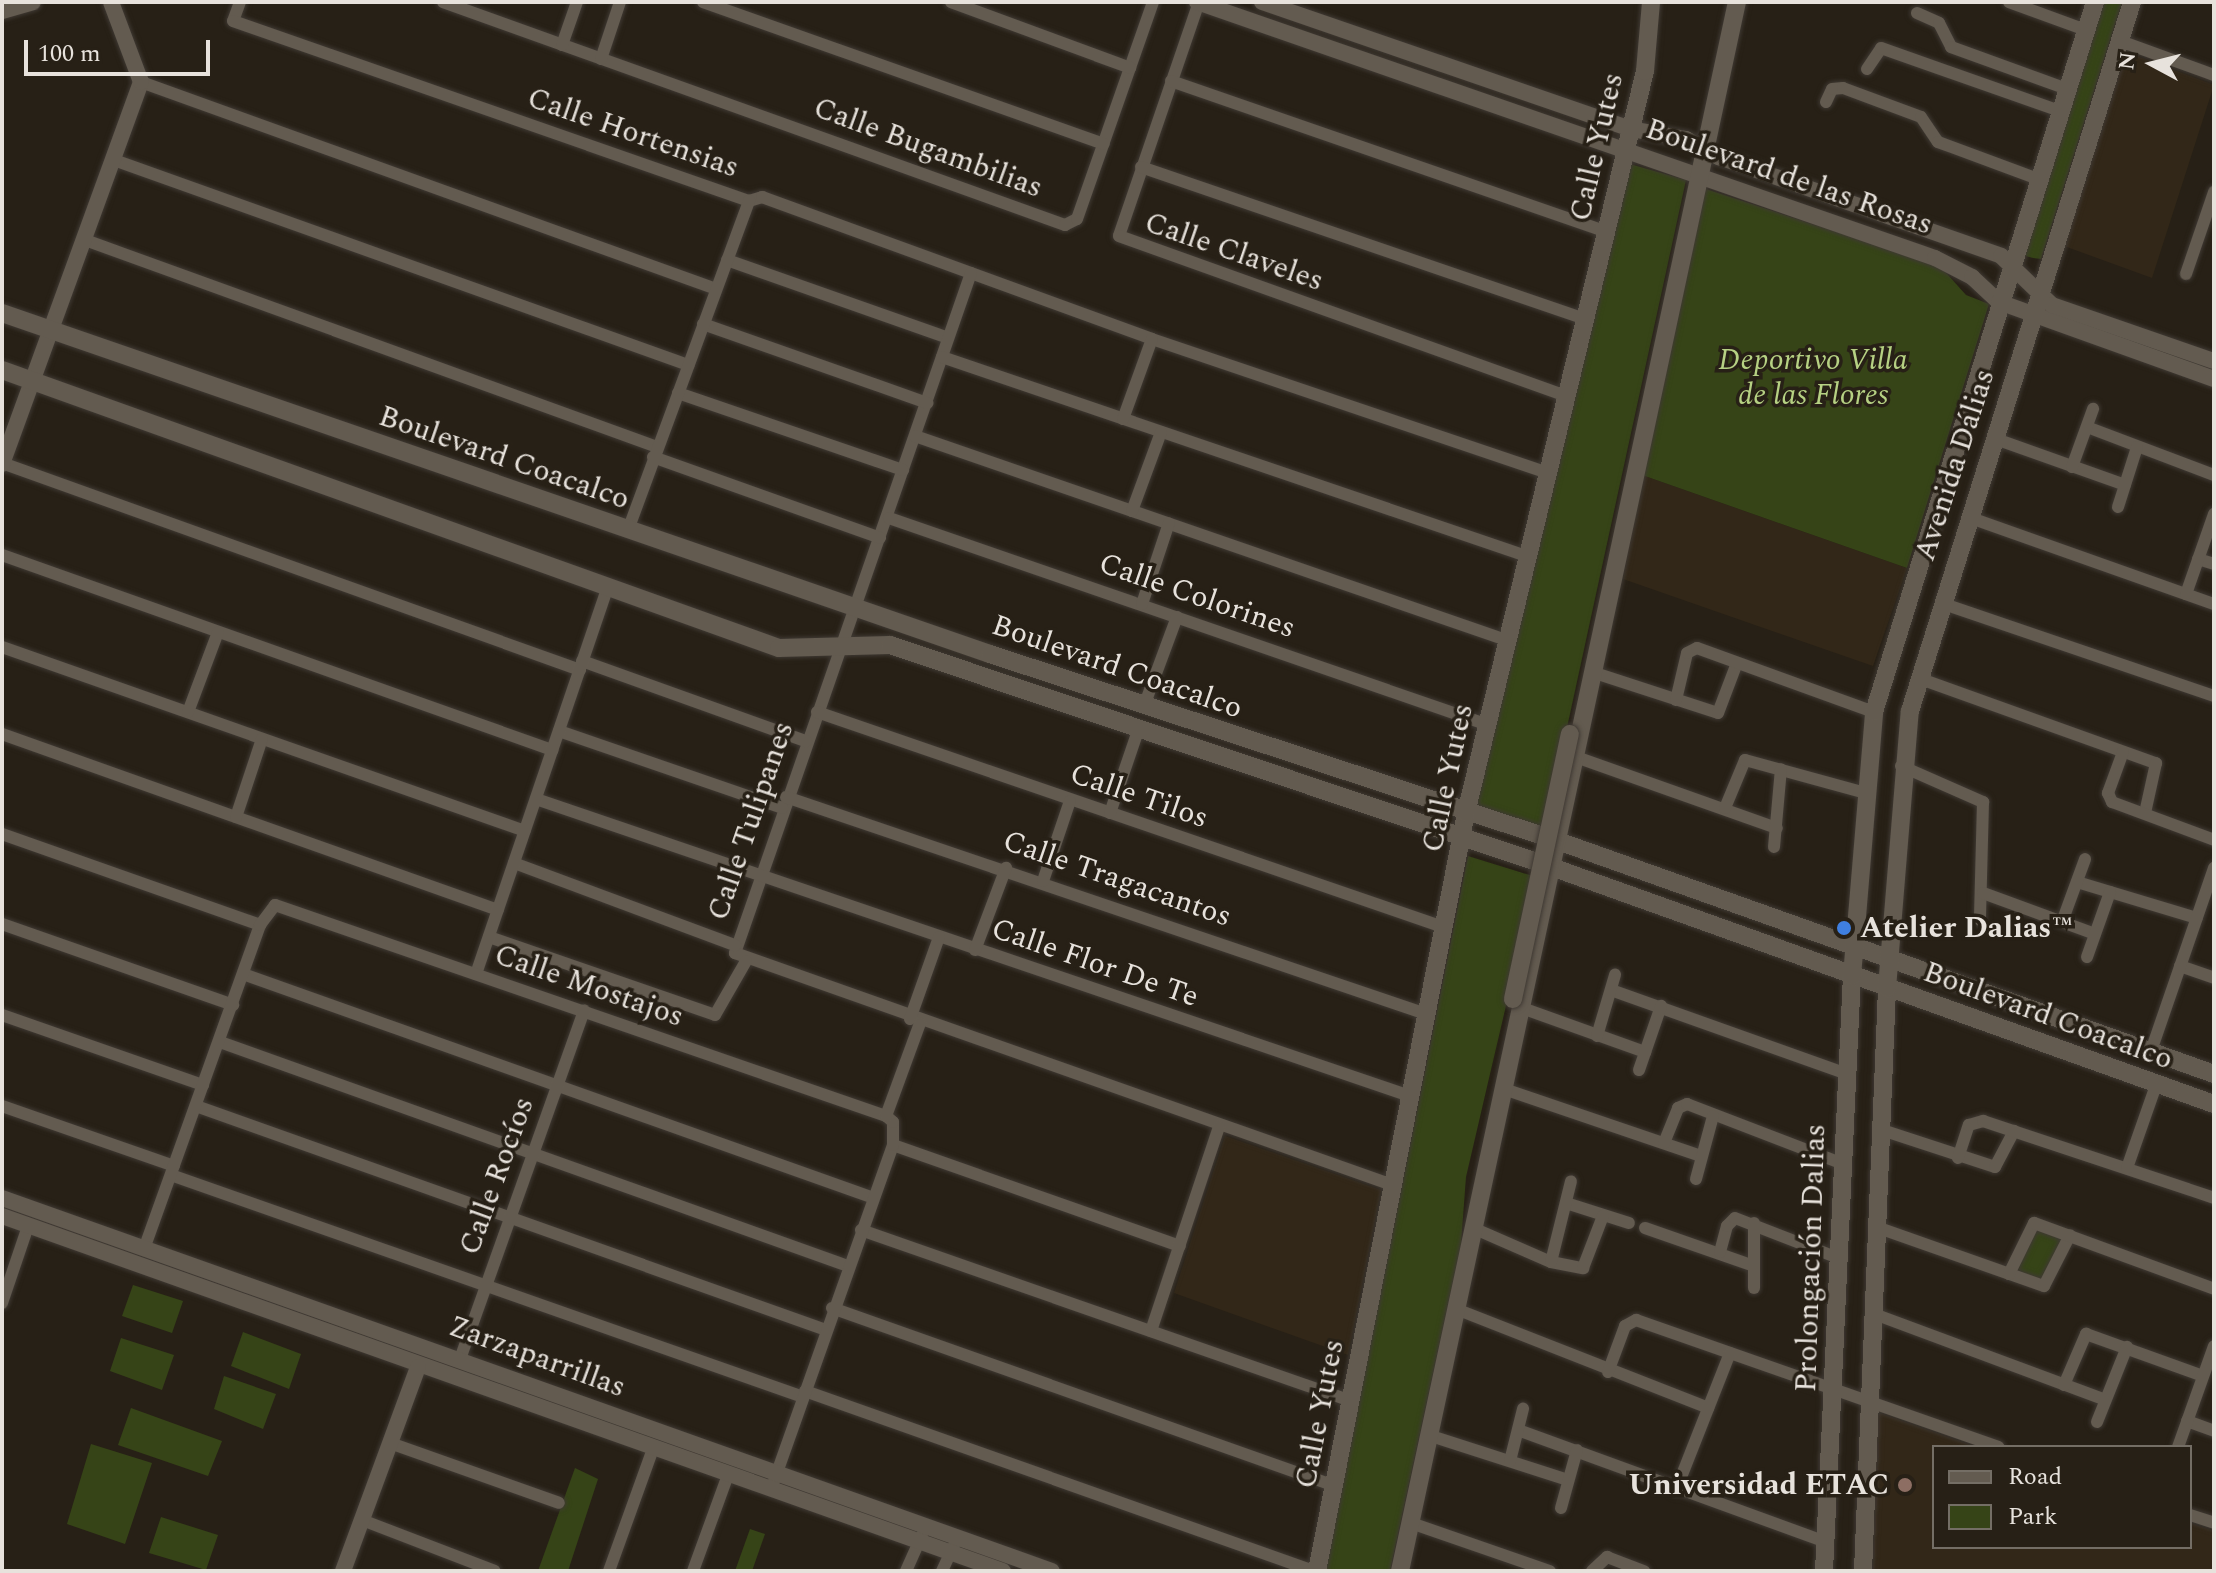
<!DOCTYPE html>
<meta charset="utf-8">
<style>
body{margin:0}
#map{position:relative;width:2216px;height:1573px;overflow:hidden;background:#272016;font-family:Spectral,serif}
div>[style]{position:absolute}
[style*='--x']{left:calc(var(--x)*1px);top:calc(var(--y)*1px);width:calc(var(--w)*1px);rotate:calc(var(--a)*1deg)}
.built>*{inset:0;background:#322718}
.green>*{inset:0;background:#364417}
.roads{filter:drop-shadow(0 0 2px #3f3933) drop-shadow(0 0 2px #3f3933)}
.minor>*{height:12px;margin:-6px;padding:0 6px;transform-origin:6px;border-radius:6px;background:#635b50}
.tertiary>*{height:16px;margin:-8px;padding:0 8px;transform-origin:8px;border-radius:8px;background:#635b50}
.secondary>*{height:18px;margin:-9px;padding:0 9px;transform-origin:9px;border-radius:9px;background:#635b50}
.bridges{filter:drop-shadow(0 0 2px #3f3933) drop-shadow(0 0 2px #3f3933)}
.secondary-bridge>*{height:18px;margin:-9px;padding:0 9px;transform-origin:9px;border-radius:9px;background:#635b50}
.dots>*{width:22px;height:22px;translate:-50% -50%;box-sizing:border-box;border:4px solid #272016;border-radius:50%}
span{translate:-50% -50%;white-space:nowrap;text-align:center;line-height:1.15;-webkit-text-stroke:7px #272016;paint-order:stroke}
.street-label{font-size:30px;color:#e7e2dc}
.park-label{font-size:30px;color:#b6d183;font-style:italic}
.poi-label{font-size:30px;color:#e7e2dc;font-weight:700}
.left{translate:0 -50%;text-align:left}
.right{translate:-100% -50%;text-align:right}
.frame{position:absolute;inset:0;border:4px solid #e7e2dc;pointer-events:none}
.legend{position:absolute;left:1932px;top:1445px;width:260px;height:104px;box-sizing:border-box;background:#272016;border:2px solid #746e65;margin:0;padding:10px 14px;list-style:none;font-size:24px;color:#e7e2dc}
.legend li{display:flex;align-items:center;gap:16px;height:40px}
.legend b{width:40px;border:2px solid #746e65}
.north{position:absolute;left:2112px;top:24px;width:80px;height:80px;-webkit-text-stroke:6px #272016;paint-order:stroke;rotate:277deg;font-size:22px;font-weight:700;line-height:32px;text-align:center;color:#e7e2dc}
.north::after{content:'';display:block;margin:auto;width:28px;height:36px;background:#e7e2dc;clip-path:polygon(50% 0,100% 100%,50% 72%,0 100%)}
.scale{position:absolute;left:24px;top:40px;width:186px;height:36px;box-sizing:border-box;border:4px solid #e7e2dc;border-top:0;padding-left:10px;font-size:24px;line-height:28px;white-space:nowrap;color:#e7e2dc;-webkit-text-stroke:6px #272016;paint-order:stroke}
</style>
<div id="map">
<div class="built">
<div style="clip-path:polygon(2126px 52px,2214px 85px,2152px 278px,2064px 246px)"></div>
<div style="clip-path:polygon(1642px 475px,1907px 568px,1873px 666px,1623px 579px)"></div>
<div style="clip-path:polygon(1225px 1136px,1381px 1190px,1348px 1355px,1174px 1293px)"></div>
<div style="clip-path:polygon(1877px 1412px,1976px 1447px,1934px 1447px,1934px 1547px,2190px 1547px,2190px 1523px,2214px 1531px,2214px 1571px,1873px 1571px)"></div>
</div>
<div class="green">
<div style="clip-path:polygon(2101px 2px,2122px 2px,2041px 259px,2033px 258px,2022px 255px)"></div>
<div style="clip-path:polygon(1630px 164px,1686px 180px,1545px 829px,1475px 807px)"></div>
<div style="clip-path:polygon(1706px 189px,1940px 266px,1966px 295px,1989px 304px,1907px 568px,1642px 475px)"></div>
<div style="clip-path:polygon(1468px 856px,1536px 877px,1466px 1177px,1461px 1244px,1390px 1571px,1325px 1571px)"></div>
<div style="clip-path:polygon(2034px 1227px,2067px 1238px,2046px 1284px,2013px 1274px)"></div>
<div style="clip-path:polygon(133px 1285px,183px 1301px,172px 1333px,122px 1316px)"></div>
<div style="clip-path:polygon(243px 1332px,301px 1354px,289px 1389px,231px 1366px)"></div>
<div style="clip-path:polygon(121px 1338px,174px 1355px,162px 1390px,110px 1371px)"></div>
<div style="clip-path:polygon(224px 1376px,276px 1394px,263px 1429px,214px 1409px)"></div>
<div style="clip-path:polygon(131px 1408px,222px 1441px,208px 1476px,118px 1445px)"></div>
<div style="clip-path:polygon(91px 1444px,152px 1463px,125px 1544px,67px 1524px)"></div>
<div style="clip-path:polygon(575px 1468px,598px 1479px,568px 1571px,538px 1571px)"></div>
<div style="clip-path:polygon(161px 1517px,218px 1535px,206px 1570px,149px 1553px)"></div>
<div style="clip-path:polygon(750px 1529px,765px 1534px,752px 1571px,735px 1571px)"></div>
</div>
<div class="roads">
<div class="minor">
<div style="--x:240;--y:2;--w:20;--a:110"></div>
<div style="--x:233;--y:21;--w:546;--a:19.23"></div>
<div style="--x:443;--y:2;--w:661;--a:19.72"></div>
<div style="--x:1065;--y:225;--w:13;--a:-27"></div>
<div style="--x:1077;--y:219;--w:230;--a:-70.7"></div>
<div style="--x:703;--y:2;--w:425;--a:19.5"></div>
<div style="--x:951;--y:2;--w:191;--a:20.2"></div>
<div style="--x:1199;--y:2;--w:247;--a:108.9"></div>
<div style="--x:1119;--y:236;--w:476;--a:19.7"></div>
<div style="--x:2009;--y:2;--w:82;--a:20"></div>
<div style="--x:1917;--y:13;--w:24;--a:24"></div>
<div style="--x:1939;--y:23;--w:27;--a:63"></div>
<div style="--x:1951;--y:47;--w:123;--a:19.9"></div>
<div style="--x:2120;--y:41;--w:100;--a:19.9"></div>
<div style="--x:562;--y:45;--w:46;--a:-70.8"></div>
<div style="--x:601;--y:59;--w:60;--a:-71.6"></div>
<div style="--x:1867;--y:69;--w:25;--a:-56"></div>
<div style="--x:1881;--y:48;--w:190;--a:19.4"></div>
<div style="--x:1171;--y:81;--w:460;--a:19.1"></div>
<div style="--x:141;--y:82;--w:611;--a:19.8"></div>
<div style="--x:1826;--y:102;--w:14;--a:-65"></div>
<div style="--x:1832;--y:89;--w:11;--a:-5"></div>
<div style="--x:1843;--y:88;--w:83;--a:20.4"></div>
<div style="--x:1921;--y:117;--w:30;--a:56"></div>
<div style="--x:1938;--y:142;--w:107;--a:20.3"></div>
<div style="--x:114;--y:160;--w:610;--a:19.65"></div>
<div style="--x:1141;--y:167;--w:469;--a:18.9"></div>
<div style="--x:749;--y:201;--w:14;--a:-17"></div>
<div style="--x:762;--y:197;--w:415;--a:20"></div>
<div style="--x:1152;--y:339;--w:419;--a:18.7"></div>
<div style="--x:85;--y:240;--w:608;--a:19.89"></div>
<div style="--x:727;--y:260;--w:234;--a:19.4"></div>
<div style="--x:971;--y:273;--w:720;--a:109.14"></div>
<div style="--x:735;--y:953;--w:700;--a:19.44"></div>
<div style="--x:2186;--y:274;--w:87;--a:-71.1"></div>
<div style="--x:703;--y:324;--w:238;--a:19.4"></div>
<div style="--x:942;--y:357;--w:620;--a:18.81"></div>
<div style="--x:678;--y:393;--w:238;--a:18.9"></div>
<div style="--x:1123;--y:419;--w:85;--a:-70.1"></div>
<div style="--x:2087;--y:427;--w:136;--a:20.7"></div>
<div style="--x:915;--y:436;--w:628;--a:19.04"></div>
<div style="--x:1993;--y:438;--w:140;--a:19.6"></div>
<div style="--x:653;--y:457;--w:241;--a:19.6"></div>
<div style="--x:2;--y:463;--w:614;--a:19.7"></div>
<div style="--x:2072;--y:467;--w:62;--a:-70.1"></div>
<div style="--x:2118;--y:507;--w:63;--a:-72.4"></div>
<div style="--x:1132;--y:511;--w:84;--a:-69.8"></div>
<div style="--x:1968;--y:517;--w:261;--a:19.5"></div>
<div style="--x:889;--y:518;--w:634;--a:19.06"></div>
<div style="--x:628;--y:530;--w:351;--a:-69.8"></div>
<div style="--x:2;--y:555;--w:584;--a:19.52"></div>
<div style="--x:2198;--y:559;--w:17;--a:17"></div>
<div style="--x:2186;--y:594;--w:85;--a:-70.7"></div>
<div style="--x:1941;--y:603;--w:288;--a:18.8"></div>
<div style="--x:1142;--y:604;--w:85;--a:-71.6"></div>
<div style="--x:2;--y:647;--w:554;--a:19.38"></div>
<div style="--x:582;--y:661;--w:238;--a:19.7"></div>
<div style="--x:1595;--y:673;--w:129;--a:18"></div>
<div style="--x:1718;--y:713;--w:53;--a:-69.2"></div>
<div style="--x:1918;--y:678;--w:253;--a:19.7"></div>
<div style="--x:2156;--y:763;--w:51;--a:102.4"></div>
<div style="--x:1676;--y:700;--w:48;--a:-76.8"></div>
<div style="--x:1687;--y:653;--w:11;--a:-27"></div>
<div style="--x:1697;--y:648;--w:188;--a:19.9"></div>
<div style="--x:1144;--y:706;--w:95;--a:-69.7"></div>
<div style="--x:188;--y:712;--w:85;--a:-69.4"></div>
<div style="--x:817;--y:712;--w:665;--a:18.95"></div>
<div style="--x:559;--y:731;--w:236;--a:19"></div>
<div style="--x:2;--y:734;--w:526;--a:19.54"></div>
<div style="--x:2123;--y:752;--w:44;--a:110.1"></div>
<div style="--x:2108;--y:793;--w:10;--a:66"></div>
<div style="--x:2112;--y:802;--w:109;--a:20.4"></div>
<div style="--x:1576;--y:757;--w:213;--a:19.5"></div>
<div style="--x:1901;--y:766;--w:90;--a:23.7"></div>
<div style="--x:1983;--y:802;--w:118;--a:91.5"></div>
<div style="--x:786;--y:797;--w:679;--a:18.73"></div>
<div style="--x:536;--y:799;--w:926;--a:18.77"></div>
<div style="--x:1725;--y:808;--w:52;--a:-67.4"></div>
<div style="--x:1745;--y:760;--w:125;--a:15.3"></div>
<div style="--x:1110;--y:813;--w:90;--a:-71.2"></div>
<div style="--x:236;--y:817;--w:82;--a:-71.6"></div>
<div style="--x:2;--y:834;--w:274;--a:19.4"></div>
<div style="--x:1774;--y:847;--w:78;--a:-84.9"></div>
<div style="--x:514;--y:863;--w:236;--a:20.4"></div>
<div style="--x:1043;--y:881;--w:84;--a:-71.4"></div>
<div style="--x:2077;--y:882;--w:125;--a:16.7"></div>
<div style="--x:1983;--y:893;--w:119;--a:20.1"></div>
<div style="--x:2062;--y:922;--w:67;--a:-69.9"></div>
<div style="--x:2;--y:924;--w:245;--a:19.3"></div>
<div style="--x:489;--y:937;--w:239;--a:19"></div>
<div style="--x:715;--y:1015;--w:62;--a:-60.1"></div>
<div style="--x:975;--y:950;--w:88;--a:-69.3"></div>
<div style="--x:2087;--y:957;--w:69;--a:-70.5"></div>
<div style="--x:2180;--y:966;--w:36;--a:19"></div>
<div style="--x:243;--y:974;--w:666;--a:19.55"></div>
<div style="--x:476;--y:974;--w:407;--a:-71.2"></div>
<div style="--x:1611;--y:990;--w:251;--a:19.6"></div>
<div style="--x:1522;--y:1008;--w:131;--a:19.7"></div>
<div style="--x:2;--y:1015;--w:213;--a:19.2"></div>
<div style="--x:910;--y:1019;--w:87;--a:-70.5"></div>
<div style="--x:1597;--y:1036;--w:64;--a:-73.6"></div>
<div style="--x:220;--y:1042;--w:667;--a:19.63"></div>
<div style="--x:2151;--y:1051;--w:194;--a:-71"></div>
<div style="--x:1639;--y:1070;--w:68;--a:-71"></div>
<div style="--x:1504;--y:1089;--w:208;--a:18.8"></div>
<div style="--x:2;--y:1106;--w:182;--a:19.2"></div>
<div style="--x:196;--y:1106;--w:669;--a:19.57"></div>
<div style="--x:1882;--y:1130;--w:119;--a:18.1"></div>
<div style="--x:1995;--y:1167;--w:41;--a:-62.2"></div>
<div style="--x:1664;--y:1143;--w:38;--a:-68"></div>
<div style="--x:1678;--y:1108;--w:10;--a:-24"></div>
<div style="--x:1687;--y:1104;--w:167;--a:21"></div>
<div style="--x:893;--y:1145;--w:304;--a:19.4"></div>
<div style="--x:1958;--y:1158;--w:35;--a:-72"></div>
<div style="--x:1969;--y:1125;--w:15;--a:-16"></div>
<div style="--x:1983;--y:1121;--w:243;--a:18.4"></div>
<div style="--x:2127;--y:1168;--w:88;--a:-70.7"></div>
<div style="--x:171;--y:1175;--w:670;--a:19.35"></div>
<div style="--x:1696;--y:1179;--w:65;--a:-74.9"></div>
<div style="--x:1566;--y:1203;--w:66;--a:17.6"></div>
<div style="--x:1473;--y:1228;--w:85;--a:23.6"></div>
<div style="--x:1551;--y:1262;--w:33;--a:11"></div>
<div style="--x:1583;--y:1268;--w:56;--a:-69"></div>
<div style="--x:1645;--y:1228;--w:115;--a:19.2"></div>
<div style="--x:1879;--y:1228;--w:175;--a:19.4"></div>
<div style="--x:2044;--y:1286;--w:57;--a:-63"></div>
<div style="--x:861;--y:1230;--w:519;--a:19.24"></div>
<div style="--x:144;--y:1249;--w:344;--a:-70.3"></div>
<div style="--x:260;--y:925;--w:25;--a:-53"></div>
<div style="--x:275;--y:905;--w:646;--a:19.05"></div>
<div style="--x:1720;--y:1252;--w:27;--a:-75"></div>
<div style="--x:1727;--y:1226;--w:11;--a:-45"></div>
<div style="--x:1735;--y:1218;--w:110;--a:21.2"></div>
<div style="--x:1551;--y:1262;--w:83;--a:-76.1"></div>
<div style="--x:2009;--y:1274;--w:57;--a:-63.9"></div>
<div style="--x:2034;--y:1223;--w:192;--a:20.1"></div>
<div style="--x:1754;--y:1288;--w:65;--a:-90"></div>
<div style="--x:2;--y:1303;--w:81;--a:-71.3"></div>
<div style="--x:832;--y:1308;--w:534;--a:19.49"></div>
<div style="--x:1456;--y:1309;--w:271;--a:21.4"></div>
<div style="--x:1877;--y:1315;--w:243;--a:20.4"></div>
<div style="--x:1151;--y:1331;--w:215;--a:-71.6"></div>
<div style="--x:460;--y:1359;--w:370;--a:-70.4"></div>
<div style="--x:1608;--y:1372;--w:49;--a:-69.7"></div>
<div style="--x:1625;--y:1326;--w:13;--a:-29"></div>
<div style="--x:1636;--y:1320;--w:384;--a:19.3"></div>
<div style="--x:2064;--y:1385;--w:56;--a:-66.7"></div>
<div style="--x:2086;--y:1334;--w:124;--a:19.7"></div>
<div style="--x:805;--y:1391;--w:540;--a:19.48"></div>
<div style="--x:2187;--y:1421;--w:29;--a:20"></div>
<div style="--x:2097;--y:1422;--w:81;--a:-68.2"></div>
<div style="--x:1518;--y:1430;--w:328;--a:20"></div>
<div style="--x:1428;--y:1435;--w:147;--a:17.8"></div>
<div style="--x:390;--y:1443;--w:179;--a:19.5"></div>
<div style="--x:2178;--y:1447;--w:107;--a:-70.4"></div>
<div style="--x:1510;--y:1461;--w:54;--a:-76"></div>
<div style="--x:774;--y:1481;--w:356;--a:-70.5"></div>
<div style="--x:893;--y:1145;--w:23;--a:-90"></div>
<div style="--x:893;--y:1122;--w:9;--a:-139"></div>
<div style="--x:886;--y:1116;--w:99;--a:-69.9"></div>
<div style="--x:1676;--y:1490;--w:147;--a:-68.5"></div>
<div style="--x:1561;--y:1508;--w:60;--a:-74.6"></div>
<div style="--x:2190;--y:1515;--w:25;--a:18"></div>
<div style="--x:362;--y:1520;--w:142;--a:21"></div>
<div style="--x:1411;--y:1523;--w:147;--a:19.1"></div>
<div style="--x:609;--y:1571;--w:133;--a:-70.2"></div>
<div style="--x:693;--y:1571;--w:105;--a:-70"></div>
<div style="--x:906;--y:1571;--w:39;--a:-66"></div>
<div style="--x:942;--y:1571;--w:29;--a:-65"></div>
<div style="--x:1592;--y:1571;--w:21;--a:-43"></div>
<div style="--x:1607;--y:1557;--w:40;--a:21"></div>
</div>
<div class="tertiary">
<div style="--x:1197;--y:2;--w:781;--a:19.13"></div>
<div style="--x:1935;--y:258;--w:42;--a:27.2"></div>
<div style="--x:1972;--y:277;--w:37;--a:43"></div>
<div style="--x:1999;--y:302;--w:228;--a:19.7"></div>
<div style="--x:1262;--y:2;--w:390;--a:19"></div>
<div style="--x:1631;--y:129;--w:56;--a:10.3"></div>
<div style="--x:1686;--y:139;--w:38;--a:29"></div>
<div style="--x:1719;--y:157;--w:299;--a:19.3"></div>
<div style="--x:2001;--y:256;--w:71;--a:43.9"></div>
<div style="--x:2052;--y:305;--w:171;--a:19.1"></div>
<div style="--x:2;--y:11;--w:32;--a:-16"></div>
<div style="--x:2;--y:464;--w:407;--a:-70"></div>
<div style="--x:141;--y:82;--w:85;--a:-110.6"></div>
<div style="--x:2;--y:1198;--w:1114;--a:19.56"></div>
<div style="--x:2;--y:1216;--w:1062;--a:19.53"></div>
<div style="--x:343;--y:1571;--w:217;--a:-69.8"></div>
</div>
<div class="secondary">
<div style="--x:2;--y:313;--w:1045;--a:19.04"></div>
<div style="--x:990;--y:654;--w:598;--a:18.22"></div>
<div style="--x:1558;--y:841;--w:696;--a:19.55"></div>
<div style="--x:2;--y:370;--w:825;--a:19.69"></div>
<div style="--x:779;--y:648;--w:111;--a:-1.5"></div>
<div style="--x:890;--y:645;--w:692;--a:18.54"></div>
<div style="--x:1546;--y:865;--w:709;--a:19.69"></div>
<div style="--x:1317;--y:1571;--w:773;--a:-78.88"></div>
<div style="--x:1466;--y:813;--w:763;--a:-76.44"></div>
<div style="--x:1645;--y:71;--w:69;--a:-85"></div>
<div style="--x:1400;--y:1571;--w:1605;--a:-77.88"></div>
<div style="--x:1824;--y:1571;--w:596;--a:-87.31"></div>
<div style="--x:1852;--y:976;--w:265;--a:-85.2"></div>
<div style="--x:1874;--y:712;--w:744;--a:-72.71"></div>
<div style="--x:1863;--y:1571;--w:583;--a:-87.64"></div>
<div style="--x:1887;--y:988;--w:278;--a:-85.3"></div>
<div style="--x:1910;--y:711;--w:743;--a:-72.61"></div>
</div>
</div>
<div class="bridges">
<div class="secondary-bridge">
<div style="--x:1513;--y:999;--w:271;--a:-77.9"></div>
</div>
</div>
<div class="dots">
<div style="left:1844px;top:928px;background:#3f7fe0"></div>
<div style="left:1905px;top:1485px;background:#8d6e63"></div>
</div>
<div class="street-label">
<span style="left:633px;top:133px;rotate:19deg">Calle Hortensias</span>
<span style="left:1597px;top:147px;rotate:-77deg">Calle Yutes</span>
<span style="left:928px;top:148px;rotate:20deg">Calle Bugambilias</span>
<span style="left:1789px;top:177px;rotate:19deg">Boulevard de las Rosas</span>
<span style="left:1234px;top:252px;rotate:19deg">Calle Claveles</span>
<span style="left:504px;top:458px;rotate:19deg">Boulevard Coacalco</span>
<span style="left:1955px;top:465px;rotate:-72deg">Avenida Dálias</span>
<span style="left:1197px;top:596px;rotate:19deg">Calle Colorines</span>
<span style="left:1117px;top:667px;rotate:19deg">Boulevard Coacalco</span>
<span style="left:1448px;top:778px;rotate:-78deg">Calle Yutes</span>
<span style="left:1139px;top:796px;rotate:19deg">Calle Tilos</span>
<span style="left:751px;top:821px;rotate:-71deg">Calle Tulipanes</span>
<span style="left:1117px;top:879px;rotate:19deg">Calle Tragacantos</span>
<span style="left:1095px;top:963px;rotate:19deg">Calle Flor De Te</span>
<span style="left:589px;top:986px;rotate:19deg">Calle Mostajos</span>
<span style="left:2048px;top:1016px;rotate:20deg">Boulevard Coacalco</span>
<span style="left:497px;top:1176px;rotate:-70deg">Calle Rocíos</span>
<span style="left:1811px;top:1258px;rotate:-88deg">Prolongación Dalias</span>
<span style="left:537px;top:1357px;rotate:20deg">Zarzaparrillas</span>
<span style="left:1320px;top:1414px;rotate:-79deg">Calle Yutes</span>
</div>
<div class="park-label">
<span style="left:1813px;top:377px">Deportivo Villa<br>de las Flores</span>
</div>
<div class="poi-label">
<span class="left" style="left:1860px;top:928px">Atelier Dalias™</span>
<span class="right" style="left:1889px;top:1485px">Universidad ETAC</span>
</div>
<div class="frame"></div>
<ul class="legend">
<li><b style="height:10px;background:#635b50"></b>Road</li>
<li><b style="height:22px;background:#364417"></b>Park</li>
</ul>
<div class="north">N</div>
<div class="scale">100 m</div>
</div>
